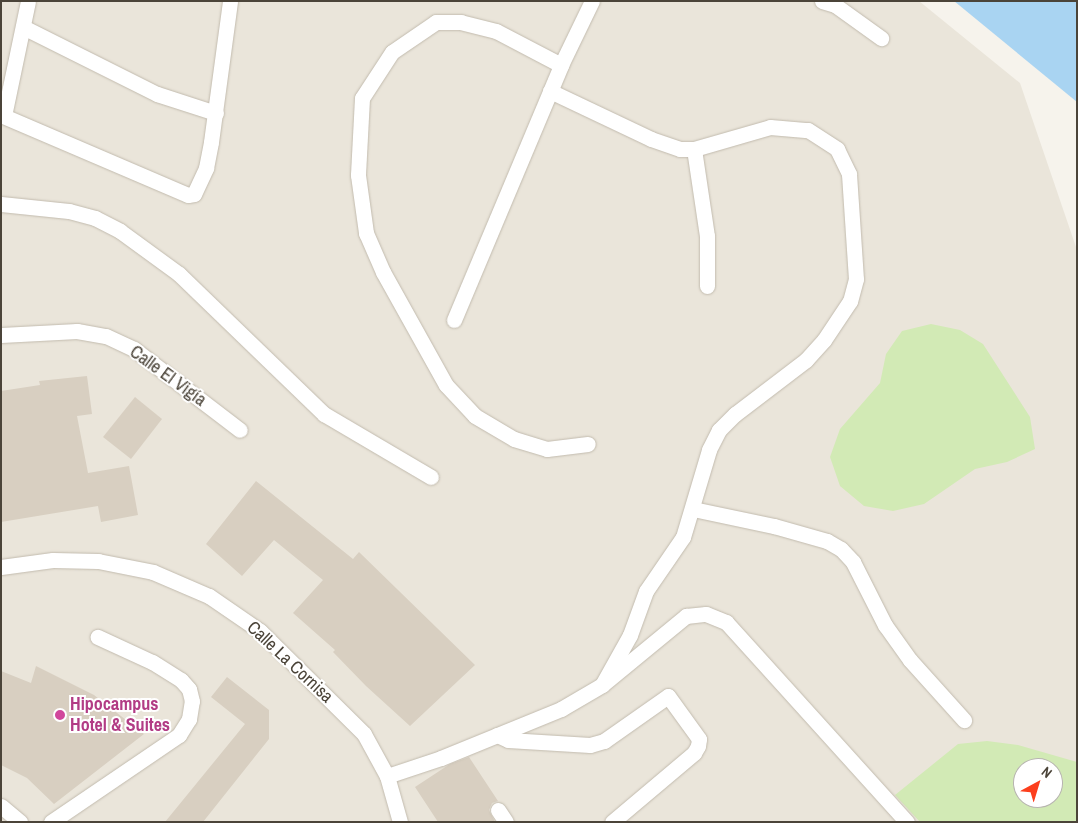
<!DOCTYPE html>
<meta charset="utf-8">
<style>
body{margin:0}
#map{position:relative;width:1078px;height:823px;overflow:hidden;background:#f6f3ec;font-family:"Archivo Narrow",sans-serif}
div>[style]{position:absolute}
[style*='--x']{left:calc(var(--x)*1px);top:calc(var(--y)*1px);width:calc(var(--w)*1px);rotate:calc(var(--a)*1deg)}
.residential>*{inset:0;background:#eae5da}
.green>*{inset:0;background:#d2eab5}
.water>*{inset:0;background:#a9d4f2}
.building>*{inset:0;background:#d8cfc1}
.roads{filter:drop-shadow(0 0 1px #c2bbae) drop-shadow(0 0 1px #c2bbae)}
.street>*{height:15px;margin:-7.5px;padding:0 7.5px;transform-origin:7.5px;border-radius:7.5px;background:#fff}
.dots>*{width:14px;height:14px;translate:-50% -50%;box-sizing:border-box;border:2px solid #fff;border-radius:50%}
span{translate:-50% -50%;white-space:nowrap;text-align:center;line-height:1.15;-webkit-text-stroke:4px #fff;paint-order:stroke}
.street-label{font-size:18px;color:#4b4439}
.hotel-label{font-size:18px;color:#b23c85;font-weight:700}
.left{translate:0 -50%;text-align:left}
.frame{position:absolute;inset:0;border:2px solid #4b4439;pointer-events:none}
.north{position:absolute;left:1013px;top:758px;width:50px;height:50px;box-sizing:border-box;background:#fff;border:1px solid #b7b4b0;border-radius:50%;rotate:39deg;font-size:14px;font-weight:700;line-height:20px;text-align:center;color:#4b4439}
.north::after{content:'';display:block;margin:auto;width:18px;height:22px;background:#fc3f1d;clip-path:polygon(50% 0,100% 100%,50% 72%,0 100%)}
</style>
<div id="map">
<div class="residential">
<div style="clip-path:polygon(evenodd,1px 1px,919px 1px,1020px 83px,1077px 250px,1077px 822px,1px 822px,1px 1px,1023px 768px,1053px 768px,1053px 798px,1023px 798px,1023px 768px)"></div>
</div>
<div class="green">
<div style="clip-path:polygon(931px 324px,960px 330px,983px 344px,1030px 417px,1035px 449px,1007px 462px,975px 469px,924px 504px,893px 511px,864px 506px,840px 486px,830px 457px,840px 429px,880px 383px,886px 354px,902px 331px)"></div>
<div style="clip-path:polygon(evenodd,987px 741px,1018px 745px,1077px 762px,1077px 822px,920px 822px,895px 795px,958px 744px,987px 741px,1023px 768px,1053px 768px,1053px 798px,1023px 798px,1023px 768px)"></div>
</div>
<div class="water">
<div style="clip-path:polygon(954px 1px,1077px 1px,1077px 102px)"></div>
</div>
<div class="building">
<div style="clip-path:polygon(87px 376px,92px 414px,77px 416px,88px 473px,129px 466px,138px 515px,101px 522px,98px 506px,1px 522px,1px 391px,40px 385px,39px 381px)"></div>
<div style="clip-path:polygon(135px 397px,162px 419px,131px 459px,103px 437px)"></div>
<div style="clip-path:polygon(256px 481px,353px 559px,359px 552px,475px 665px,410px 726px,366px 686px,333px 652px,335px 650px,293px 613px,323px 580px,274px 540px,242px 576px,206px 544px)"></div>
<div style="clip-path:polygon(36px 666px,94px 695px,144px 734px,54px 804px,27px 778px,1px 765px,1px 671px,31px 683px)"></div>
<div style="clip-path:polygon(227px 677px,269px 710px,269px 739px,203px 822px,165px 822px,245px 724px,211px 697px)"></div>
<div style="clip-path:polygon(469px 757px,498px 801px,492px 803px,489px 810px,495px 822px,438px 822px,415px 787px,450px 764px)"></div>
</div>
<div class="roads">
<div class="street">
<div style="--x:822;--y:1;--w:14;--a:17"></div>
<div style="--x:835;--y:5;--w:57;--a:35.7"></div>
<div style="--x:23;--y:27;--w:150;--a:26.6"></div>
<div style="--x:157;--y:94;--w:62;--a:17.9"></div>
<div style="--x:561;--y:65;--w:73;--a:-152.4"></div>
<div style="--x:496;--y:31;--w:36;--a:-166"></div>
<div style="--x:461;--y:22;--w:25;--a:180"></div>
<div style="--x:436;--y:22;--w:53;--a:145.7"></div>
<div style="--x:392;--y:52;--w:55;--a:123.1"></div>
<div style="--x:362;--y:98;--w:77;--a:93"></div>
<div style="--x:358;--y:175;--w:59;--a:82.1"></div>
<div style="--x:366;--y:233;--w:43;--a:66.4"></div>
<div style="--x:383;--y:272;--w:129;--a:60.9"></div>
<div style="--x:446;--y:385;--w:42;--a:46.9"></div>
<div style="--x:475;--y:416;--w:45;--a:30.5"></div>
<div style="--x:514;--y:439;--w:34;--a:17"></div>
<div style="--x:547;--y:449;--w:41;--a:-7"></div>
<div style="--x:550;--y:91;--w:112;--a:25.4"></div>
<div style="--x:651;--y:139;--w:31;--a:19"></div>
<div style="--x:680;--y:149;--w:14;--a:0"></div>
<div style="--x:694;--y:149;--w:79;--a:-16.1"></div>
<div style="--x:770;--y:127;--w:38;--a:5"></div>
<div style="--x:808;--y:130;--w:35;--a:33"></div>
<div style="--x:837;--y:149;--w:28;--a:64"></div>
<div style="--x:849;--y:174;--w:105;--a:86.2"></div>
<div style="--x:856;--y:279;--w:23;--a:105"></div>
<div style="--x:850;--y:301;--w:47;--a:123.7"></div>
<div style="--x:824;--y:340;--w:27;--a:132"></div>
<div style="--x:806;--y:360;--w:89;--a:142.7"></div>
<div style="--x:735;--y:414;--w:23;--a:135"></div>
<div style="--x:719;--y:430;--w:22;--a:117"></div>
<div style="--x:709;--y:450;--w:91;--a:106.6"></div>
<div style="--x:683;--y:537;--w:65;--a:124.4"></div>
<div style="--x:646;--y:591;--w:47;--a:110"></div>
<div style="--x:630;--y:635;--w:57;--a:119.2"></div>
<div style="--x:1;--y:115;--w:203;--a:23.2"></div>
<div style="--x:188;--y:195;--w:6;--a:-9"></div>
<div style="--x:194;--y:194;--w:29;--a:-65"></div>
<div style="--x:206;--y:168;--w:26;--a:-79"></div>
<div style="--x:211;--y:142;--w:142;--a:-82.3"></div>
<div style="--x:4;--y:116;--w:117;--a:-78.2"></div>
<div style="--x:694;--y:149;--w:88;--a:81.5"></div>
<div style="--x:707;--y:236;--w:50;--a:90"></div>
<div style="--x:1;--y:204;--w:68;--a:5.9"></div>
<div style="--x:69;--y:211;--w:27;--a:15"></div>
<div style="--x:95;--y:218;--w:28;--a:27"></div>
<div style="--x:120;--y:231;--w:73;--a:36.1"></div>
<div style="--x:179;--y:274;--w:202;--a:44"></div>
<div style="--x:324;--y:414;--w:124;--a:30.5"></div>
<div style="--x:454;--y:320;--w:277;--a:-67.2"></div>
<div style="--x:561;--y:65;--w:71;--a:-64.2"></div>
<div style="--x:1;--y:335;--w:76;--a:-3"></div>
<div style="--x:77;--y:331;--w:29;--a:10"></div>
<div style="--x:106;--y:336;--w:31;--a:25"></div>
<div style="--x:134;--y:349;--w:133;--a:37.4"></div>
<div style="--x:693;--y:509;--w:83;--a:11.9"></div>
<div style="--x:774;--y:526;--w:55;--a:15.8"></div>
<div style="--x:827;--y:541;--w:16;--a:30"></div>
<div style="--x:841;--y:549;--w:18;--a:47"></div>
<div style="--x:853;--y:562;--w:71;--a:63.1"></div>
<div style="--x:885;--y:625;--w:43;--a:54.5"></div>
<div style="--x:910;--y:660;--w:81;--a:48"></div>
<div style="--x:1;--y:567;--w:52;--a:-7.7"></div>
<div style="--x:53;--y:560;--w:45;--a:1.3"></div>
<div style="--x:98;--y:561;--w:56;--a:11.3"></div>
<div style="--x:153;--y:572;--w:61;--a:23.2"></div>
<div style="--x:209;--y:596;--w:62;--a:34.5"></div>
<div style="--x:260;--y:631;--w:146;--a:44.7"></div>
<div style="--x:364;--y:734;--w:48;--a:61.3"></div>
<div style="--x:387;--y:776;--w:48;--a:74.2"></div>
<div style="--x:497;--y:735;--w:12;--a:24"></div>
<div style="--x:508;--y:740;--w:82;--a:3.5"></div>
<div style="--x:590;--y:745;--w:15;--a:-16"></div>
<div style="--x:604;--y:741;--w:78;--a:-35.1"></div>
<div style="--x:668;--y:696;--w:53;--a:54.2"></div>
<div style="--x:699;--y:739;--w:7;--a:98"></div>
<div style="--x:698;--y:746;--w:8;--a:120"></div>
<div style="--x:694;--y:753;--w:107;--a:139.9"></div>
<div style="--x:387;--y:776;--w:57;--a:-18.4"></div>
<div style="--x:441;--y:758;--w:130;--a:-22.2"></div>
<div style="--x:561;--y:709;--w:48;--a:-30.3"></div>
<div style="--x:602;--y:685;--w:109;--a:-39.4"></div>
<div style="--x:686;--y:616;--w:20;--a:-6"></div>
<div style="--x:706;--y:614;--w:22;--a:22"></div>
<div style="--x:726;--y:622;--w:270;--a:47.9"></div>
<div style="--x:1;--y:806;--w:25;--a:40"></div>
<div style="--x:498;--y:810;--w:14;--a:56"></div>
<div style="--x:51;--y:822;--w:155;--a:-34.2"></div>
<div style="--x:179;--y:735;--w:19;--a:-58"></div>
<div style="--x:189;--y:719;--w:18;--a:-81"></div>
<div style="--x:192;--y:701;--w:12;--a:-104"></div>
<div style="--x:189;--y:689;--w:12;--a:-132"></div>
<div style="--x:181;--y:680;--w:34;--a:-148"></div>
<div style="--x:152;--y:662;--w:60;--a:-155.2"></div>
</div>
</div>
<div class="dots">
<div style="left:60px;top:715px;background:#d1479c"></div>
</div>
<div class="street-label">
<span style="left:168px;top:376px;rotate:36deg">Calle El Vigía</span>
<span style="left:290px;top:662px;rotate:43deg">Calle La Cornisa</span>
</div>
<div class="hotel-label">
<span class="left" style="left:70px;top:715px">Hipocampus<br>Hotel &amp; Suites</span>
</div>
<div class="frame"></div>
<div class="north">N</div>
</div>
